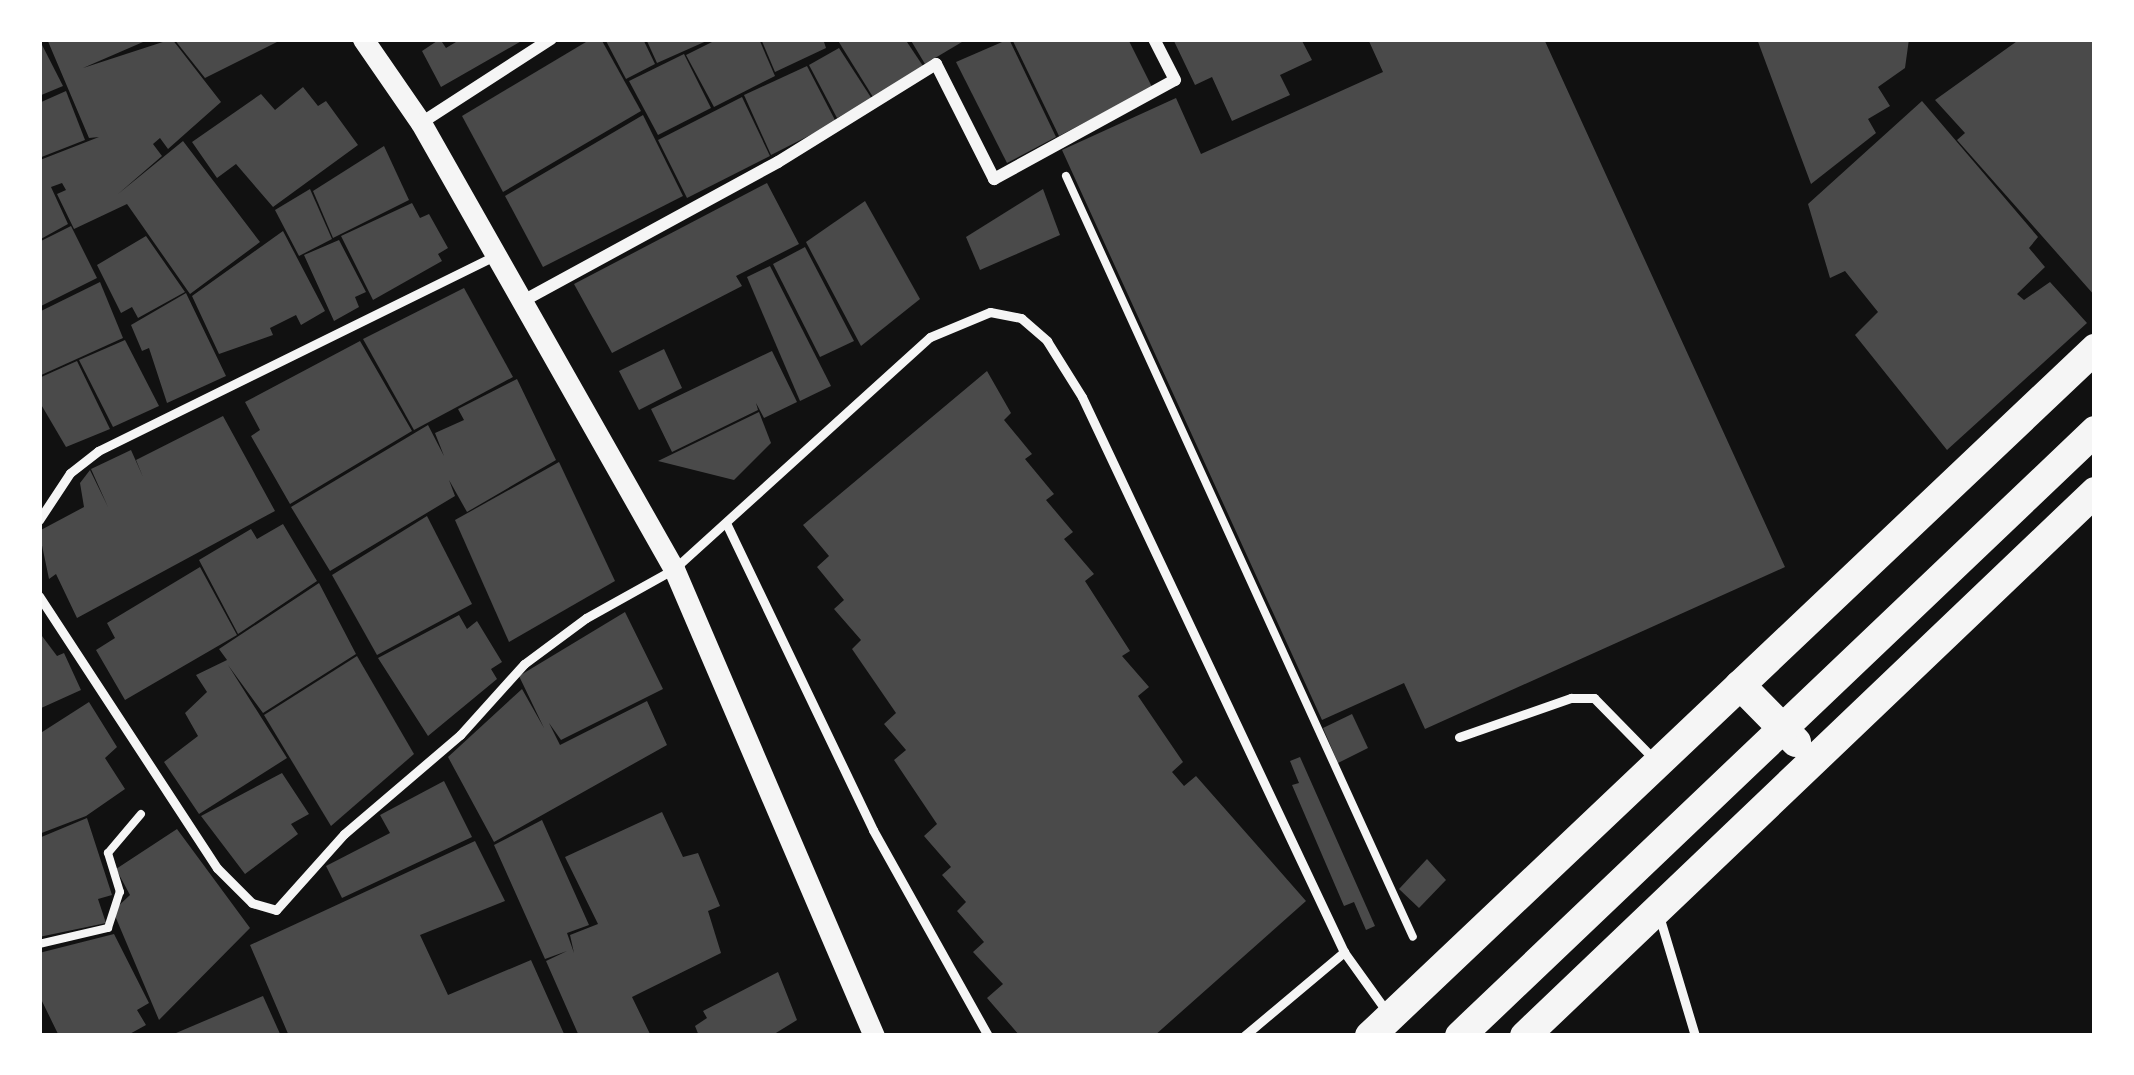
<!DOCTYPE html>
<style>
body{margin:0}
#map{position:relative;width:2134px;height:1075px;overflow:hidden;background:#111;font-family:Arial,sans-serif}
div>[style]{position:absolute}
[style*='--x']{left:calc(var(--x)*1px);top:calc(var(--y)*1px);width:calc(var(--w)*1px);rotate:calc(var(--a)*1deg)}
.building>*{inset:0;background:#4a4a4a}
.path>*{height:8px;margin:-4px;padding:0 4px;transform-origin:4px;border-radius:4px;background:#f5f5f5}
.service>*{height:9px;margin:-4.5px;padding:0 4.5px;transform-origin:4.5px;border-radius:4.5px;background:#f5f5f5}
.minor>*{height:12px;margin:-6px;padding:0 6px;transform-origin:6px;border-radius:6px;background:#f5f5f5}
.tertiary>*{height:21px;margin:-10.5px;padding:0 10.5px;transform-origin:10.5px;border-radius:10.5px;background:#f5f5f5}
.primary>*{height:30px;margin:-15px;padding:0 15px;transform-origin:15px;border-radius:15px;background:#f5f5f5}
span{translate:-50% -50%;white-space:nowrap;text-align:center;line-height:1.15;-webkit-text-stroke:9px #fff;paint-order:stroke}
.frame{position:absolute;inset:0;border:42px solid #fff;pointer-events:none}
</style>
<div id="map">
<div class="building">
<div style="clip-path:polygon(39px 39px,63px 86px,39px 96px)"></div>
<div style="clip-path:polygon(47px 39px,150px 39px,83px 68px,172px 39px,221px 102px,168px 149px,160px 138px,153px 144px,162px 156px,118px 194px,183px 141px,260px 242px,190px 294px,127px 204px,74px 229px,57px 194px,66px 190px,62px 183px,51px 187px,68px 224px,39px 240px,40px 160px,99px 137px,89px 138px)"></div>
<div style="clip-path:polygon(174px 39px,283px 39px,205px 78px)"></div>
<div style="clip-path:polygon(440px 39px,446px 48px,461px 39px,525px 39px,441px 87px,422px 51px)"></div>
<div style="clip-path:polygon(591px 39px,601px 39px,641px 111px,503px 192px,462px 116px)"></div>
<div style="clip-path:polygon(605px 39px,643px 39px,655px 64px,626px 79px)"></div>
<div style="clip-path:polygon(646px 39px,711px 39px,657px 63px)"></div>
<div style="clip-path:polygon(718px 39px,759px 39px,775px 76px,714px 107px,686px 55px)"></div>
<div style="clip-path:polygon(761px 39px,823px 39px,826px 48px,775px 72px)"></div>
<div style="clip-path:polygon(837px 39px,905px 39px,923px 66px,873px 97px)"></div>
<div style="clip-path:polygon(910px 39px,967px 39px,925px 64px)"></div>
<div style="clip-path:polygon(1009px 39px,1056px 137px,1007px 163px,956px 62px)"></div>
<div style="clip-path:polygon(1012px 39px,1128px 39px,1152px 87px,1059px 136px)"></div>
<div style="clip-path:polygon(1173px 39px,1301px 39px,1312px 60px,1280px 75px,1290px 95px,1232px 121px,1212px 77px,1195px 85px)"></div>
<div style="clip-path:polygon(1368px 39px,1544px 39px,1785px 567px,1425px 729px,1404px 683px,1322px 720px,1062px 150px,1176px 98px,1201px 154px,1383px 72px)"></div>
<div style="clip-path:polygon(1757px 39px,1909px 39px,1905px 68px,1878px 87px,1890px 106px,1868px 119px,1876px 133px,1811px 184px)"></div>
<div style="clip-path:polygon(2020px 39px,2095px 39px,2095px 296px,1957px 140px,1965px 133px,1935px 100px)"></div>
<div style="clip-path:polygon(839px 48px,872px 99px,837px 118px,809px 65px)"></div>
<div style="clip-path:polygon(684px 54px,711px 108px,658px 135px,629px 81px)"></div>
<div style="clip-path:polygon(807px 66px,836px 122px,771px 155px,744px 95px)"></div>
<div style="clip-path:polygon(303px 87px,318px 106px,326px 101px,358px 145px,273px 207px,236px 164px,217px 178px,192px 142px,261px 94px,275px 110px)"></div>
<div style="clip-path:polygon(66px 91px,85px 140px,39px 158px,39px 103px)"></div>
<div style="clip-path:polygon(742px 97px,770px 156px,687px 198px,658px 140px)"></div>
<div style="clip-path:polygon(1922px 101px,2038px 237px,2029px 248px,2045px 267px,2017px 294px,2024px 300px,2050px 282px,2087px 323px,1947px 450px,1855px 335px,1878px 312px,1845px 271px,1830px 278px,1808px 204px)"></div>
<div style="clip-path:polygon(643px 115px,683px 196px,543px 267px,505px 196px)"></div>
<div style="clip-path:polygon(384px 146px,409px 200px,333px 238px,313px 191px)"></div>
<div style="clip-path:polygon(767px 183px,799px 244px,736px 276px,742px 286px,612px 353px,574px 284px)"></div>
<div style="clip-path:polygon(310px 189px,332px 239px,299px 256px,275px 210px)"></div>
<div style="clip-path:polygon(1043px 189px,1060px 235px,980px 270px,966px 237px)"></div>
<div style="clip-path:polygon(865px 201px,920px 299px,861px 346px,806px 242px)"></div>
<div style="clip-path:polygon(412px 203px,420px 218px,429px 214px,448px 248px,438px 254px,442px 261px,373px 300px,341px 236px)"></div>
<div style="clip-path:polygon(71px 226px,97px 278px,39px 307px,39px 242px)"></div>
<div style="clip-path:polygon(283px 231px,325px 311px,301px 325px,296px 315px,270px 328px,273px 335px,219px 354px,192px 296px)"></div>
<div style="clip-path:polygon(146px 236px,185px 292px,138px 318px,132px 307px,121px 313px,97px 265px)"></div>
<div style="clip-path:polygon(339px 240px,366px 292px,355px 297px,359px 307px,334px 321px,304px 255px)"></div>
<div style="clip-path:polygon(805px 247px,854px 341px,820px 357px,773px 264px)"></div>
<div style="clip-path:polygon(770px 266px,831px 386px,800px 401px,747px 277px)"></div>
<div style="clip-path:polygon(100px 282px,123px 338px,39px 376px,39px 312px)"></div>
<div style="clip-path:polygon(464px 288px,513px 377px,414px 430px,363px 339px)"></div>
<div style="clip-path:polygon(186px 293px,226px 376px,167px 403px,149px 348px,142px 351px,131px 325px)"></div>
<div style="clip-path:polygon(125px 340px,159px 406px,113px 427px,79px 360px)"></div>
<div style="clip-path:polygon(360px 341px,412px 431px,290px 504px,251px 436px,260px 430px,245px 402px)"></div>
<div style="clip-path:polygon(664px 349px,682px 388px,639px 410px,619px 371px)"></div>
<div style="clip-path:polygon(772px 351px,797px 402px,764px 418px,756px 403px,758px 410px,672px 452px,651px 409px)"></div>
<div style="clip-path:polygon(77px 361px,110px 429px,66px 447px,39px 401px,39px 378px)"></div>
<div style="clip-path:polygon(987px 371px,1011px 413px,1004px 420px,1032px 454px,1025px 459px,1054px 494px,1046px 500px,1073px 532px,1064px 539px,1094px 574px,1085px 581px,1130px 651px,1122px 656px,1149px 687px,1138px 696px,1183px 762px,1172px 772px,1184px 786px,1196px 776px,1306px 901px,1154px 1036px,1020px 1036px,987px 998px,1003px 984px,973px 952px,984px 942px,957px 911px,966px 902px,942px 875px,951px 867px,924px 836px,937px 824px,894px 760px,906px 750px,884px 724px,896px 713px,852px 649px,861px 640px,834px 609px,844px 600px,817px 567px,829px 556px,803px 525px)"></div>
<div style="clip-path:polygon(517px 379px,556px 460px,467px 512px,449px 480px,455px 496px,330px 571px,291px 507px,428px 425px,444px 456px,435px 433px,464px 420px,458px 409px)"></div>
<div style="clip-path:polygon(759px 412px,771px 443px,734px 480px,658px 461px)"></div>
<div style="clip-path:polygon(223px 416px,275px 511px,77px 618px,56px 574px,49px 579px,39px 531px,84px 507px,80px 483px,90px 470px,108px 507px,91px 469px,131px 450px,143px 477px,136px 460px)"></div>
<div style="clip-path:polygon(559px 462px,615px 581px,509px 642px,455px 520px)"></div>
<div style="clip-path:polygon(427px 516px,472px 604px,377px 655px,332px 575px)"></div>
<div style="clip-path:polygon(283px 524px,317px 581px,238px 634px,199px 560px,251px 529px,257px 539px)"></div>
<div style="clip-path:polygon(200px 567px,237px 635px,125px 700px,96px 650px,115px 638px,107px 623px)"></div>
<div style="clip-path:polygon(319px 583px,356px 654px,263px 713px,228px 665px,287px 758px,199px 814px,164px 762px,198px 736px,185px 713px,207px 692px,196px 675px,227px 660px,219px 649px)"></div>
<div style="clip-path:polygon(625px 612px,663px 689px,561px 740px,549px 723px,560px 745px,647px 701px,667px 745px,494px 842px,448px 757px,522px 689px,544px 728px,519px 676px)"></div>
<div style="clip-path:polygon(459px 615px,467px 629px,477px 621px,502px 662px,491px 669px,497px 679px,428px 736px,378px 658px)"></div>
<div style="clip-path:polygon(39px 632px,57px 656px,64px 653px,81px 690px,39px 709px)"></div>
<div style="clip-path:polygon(357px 656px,414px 754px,331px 826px,264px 715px)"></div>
<div style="clip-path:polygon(89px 702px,117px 747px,105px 758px,125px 789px,86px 816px,39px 834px,39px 734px)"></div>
<div style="clip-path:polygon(1352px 714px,1368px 748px,1338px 763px,1323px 728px)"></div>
<div style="clip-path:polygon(1300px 757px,1375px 926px,1366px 930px,1354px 902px,1344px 906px,1292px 785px,1299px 783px,1290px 761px)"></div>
<div style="clip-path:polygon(282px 773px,309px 814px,291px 824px,298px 834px,245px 874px,201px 816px)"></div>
<div style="clip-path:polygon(444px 781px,472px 837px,342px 898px,326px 866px,390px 833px,380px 815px)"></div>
<div style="clip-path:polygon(662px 812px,683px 857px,698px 853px,720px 906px,708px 911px,721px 953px,632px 997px,651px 1036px,579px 1036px,546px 961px,567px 951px,545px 959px,494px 845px,542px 820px,589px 925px,567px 933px,574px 953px,570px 935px,598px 924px,565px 857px)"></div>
<div style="clip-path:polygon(87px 818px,112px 895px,98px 899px,106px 923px,39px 937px,39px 838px)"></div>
<div style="clip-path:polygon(177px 829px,250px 928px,159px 1020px,113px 911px,130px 895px,116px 869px)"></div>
<div style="clip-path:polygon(475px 841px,505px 901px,420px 935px,448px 995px,531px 960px,565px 1036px,289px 1036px,250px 945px)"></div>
<div style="clip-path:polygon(1427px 859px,1446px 880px,1419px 908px,1399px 889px)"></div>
<div style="clip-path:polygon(114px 934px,149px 1003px,137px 1010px,146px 1025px,126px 1036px,59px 1036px,39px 995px,39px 953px)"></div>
<div style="clip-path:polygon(778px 972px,797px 1020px,771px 1036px,699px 1036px,695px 1026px,707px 1018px,703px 1011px)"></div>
<div style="clip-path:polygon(263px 996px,281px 1036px,169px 1036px)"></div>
</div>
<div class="path">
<div style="--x:1066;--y:176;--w:836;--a:65.49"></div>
<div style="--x:39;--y:944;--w:71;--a:-13.1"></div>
<div style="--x:108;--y:928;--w:38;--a:-72"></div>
<div style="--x:120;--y:892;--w:41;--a:-107.1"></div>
<div style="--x:108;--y:853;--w:51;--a:-49.8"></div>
</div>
<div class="service">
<div style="--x:39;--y:520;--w:56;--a:-56.6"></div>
<div style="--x:70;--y:473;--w:36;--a:-38"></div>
<div style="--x:98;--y:451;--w:442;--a:-26.2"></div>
<div style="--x:727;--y:525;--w:338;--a:64.4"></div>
<div style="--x:873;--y:830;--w:236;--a:60.8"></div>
<div style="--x:39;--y:596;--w:325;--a:56.8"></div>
<div style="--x:217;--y:868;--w:49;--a:45"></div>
<div style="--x:252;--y:903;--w:25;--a:16"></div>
<div style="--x:276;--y:910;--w:102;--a:-48.2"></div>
<div style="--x:344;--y:834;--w:153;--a:-40.5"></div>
<div style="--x:460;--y:735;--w:96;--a:-48"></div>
<div style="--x:524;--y:664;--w:77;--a:-36.6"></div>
<div style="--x:586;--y:618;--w:101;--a:-29.1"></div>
<div style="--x:674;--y:569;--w:345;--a:-42.2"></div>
<div style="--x:930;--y:337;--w:65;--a:-22.6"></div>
<div style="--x:990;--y:312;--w:32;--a:11"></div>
<div style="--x:1021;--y:318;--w:35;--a:41"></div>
<div style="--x:1047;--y:341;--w:66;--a:58"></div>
<div style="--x:1082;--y:397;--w:614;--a:64.73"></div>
<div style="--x:1344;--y:952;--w:74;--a:54.4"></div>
<div style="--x:1459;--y:737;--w:119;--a:-19.2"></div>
<div style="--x:1571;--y:698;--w:23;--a:0"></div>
<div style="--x:1594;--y:698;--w:87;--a:45.5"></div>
<div style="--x:1660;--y:919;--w:122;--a:73.3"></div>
<div style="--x:1244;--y:1036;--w:131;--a:-40"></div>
</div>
<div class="minor">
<div style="--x:421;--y:123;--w:155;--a:-32.9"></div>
<div style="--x:523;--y:301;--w:290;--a:-28.6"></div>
<div style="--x:778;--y:162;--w:186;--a:-31.8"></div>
<div style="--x:936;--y:64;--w:129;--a:63.2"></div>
<div style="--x:994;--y:179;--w:206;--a:-28.7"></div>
<div style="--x:1175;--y:80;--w:46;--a:-117.1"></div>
</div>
<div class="tertiary">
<div style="--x:363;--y:39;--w:102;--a:55.4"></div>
<div style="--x:421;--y:123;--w:513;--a:60.44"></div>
<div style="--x:674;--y:569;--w:508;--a:66.82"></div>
</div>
<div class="primary">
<div style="--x:1740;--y:685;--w:80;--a:45.5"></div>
<div style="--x:1370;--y:1036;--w:999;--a:-43.46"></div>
<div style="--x:1460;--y:1036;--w:877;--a:-43.61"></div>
<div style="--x:1525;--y:1036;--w:788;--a:-43.66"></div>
</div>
<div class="frame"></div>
</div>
